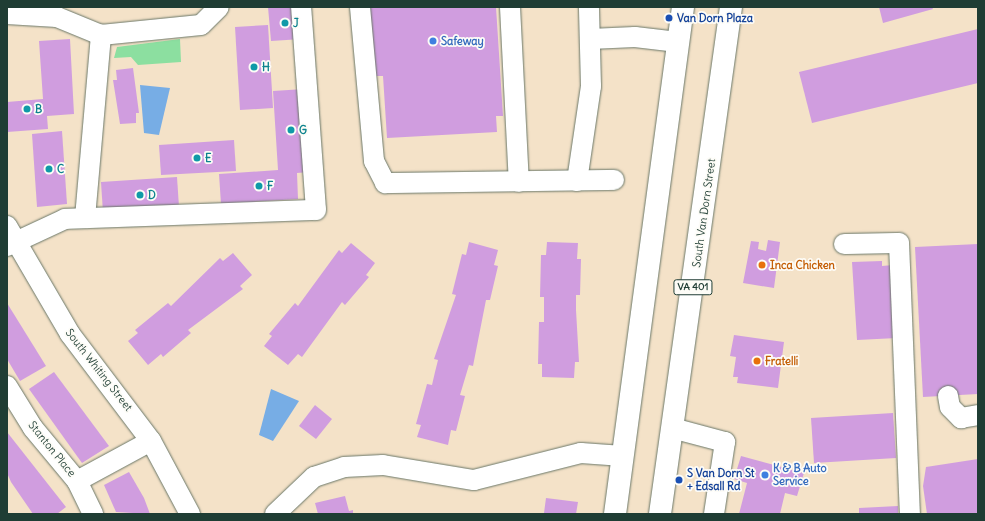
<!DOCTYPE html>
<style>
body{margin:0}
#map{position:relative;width:985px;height:521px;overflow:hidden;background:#f4e2c8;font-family:Delius,sans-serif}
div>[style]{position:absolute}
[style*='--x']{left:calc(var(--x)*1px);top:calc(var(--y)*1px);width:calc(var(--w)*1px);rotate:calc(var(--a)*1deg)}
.green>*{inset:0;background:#8cdfa0}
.water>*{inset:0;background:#77ade5}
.building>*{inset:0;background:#d09ddf}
.roads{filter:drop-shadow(0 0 1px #6a7768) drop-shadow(0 0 1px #6a7768)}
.minor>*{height:20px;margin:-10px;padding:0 10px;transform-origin:10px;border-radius:10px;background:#fff}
.major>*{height:22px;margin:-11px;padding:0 11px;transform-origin:11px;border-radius:11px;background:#fff}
.dots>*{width:11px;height:11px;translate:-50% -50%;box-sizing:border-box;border:2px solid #fdfcf7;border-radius:50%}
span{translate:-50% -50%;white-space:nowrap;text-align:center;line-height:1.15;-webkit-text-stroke:3.5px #fdfcf7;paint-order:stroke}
.shield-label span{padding:1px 3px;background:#fdfcf7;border:1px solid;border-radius:3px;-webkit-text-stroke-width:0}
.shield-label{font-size:10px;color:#1f3d34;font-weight:700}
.transit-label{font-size:11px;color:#164399;font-weight:700}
.left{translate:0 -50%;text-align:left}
.culture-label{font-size:11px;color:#0d838f;font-weight:700}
.shop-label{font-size:11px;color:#366cbe;font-weight:700}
.street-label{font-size:11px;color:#1f3d34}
.food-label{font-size:11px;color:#c56008;font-weight:700}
.frame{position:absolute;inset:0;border:8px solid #1f3d34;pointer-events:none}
</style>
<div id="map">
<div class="green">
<div style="clip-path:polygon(180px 39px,181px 62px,138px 65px,131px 57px,114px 58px,117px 47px)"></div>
</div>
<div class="water">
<div style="clip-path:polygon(140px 85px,170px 88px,159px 135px,144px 133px)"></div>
<div style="clip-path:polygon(271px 389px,299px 401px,273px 441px,259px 435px)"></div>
</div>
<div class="building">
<div style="clip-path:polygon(268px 7px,300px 7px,302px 39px,271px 41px)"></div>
<div style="clip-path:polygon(366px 7px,496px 7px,503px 116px,496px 116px,497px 132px,387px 138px,383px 76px,370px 76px)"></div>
<div style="clip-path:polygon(879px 7px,932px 7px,933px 9px,883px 23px)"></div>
<div style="clip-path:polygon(268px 25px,273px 108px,240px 110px,235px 27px)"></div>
<div style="clip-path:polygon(978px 29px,978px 83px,812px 123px,799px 72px)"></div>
<div style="clip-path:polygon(70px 39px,74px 114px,47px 116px,48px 129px,7px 132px,7px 102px,43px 99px,39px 41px)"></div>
<div style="clip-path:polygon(133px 68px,139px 113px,136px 113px,136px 123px,120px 124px,113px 80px,117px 80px,116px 70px)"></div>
<div style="clip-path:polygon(304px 89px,309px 172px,297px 173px,298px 199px,221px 204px,219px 174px,278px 170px,273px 91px)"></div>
<div style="clip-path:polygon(62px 131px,67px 204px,37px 207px,32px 134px)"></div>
<div style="clip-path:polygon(234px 140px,236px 171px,161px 175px,159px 145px)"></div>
<div style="clip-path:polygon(177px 177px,179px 207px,103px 213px,101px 182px)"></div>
<div style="clip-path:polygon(768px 240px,780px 242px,774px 288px,743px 283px,751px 241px,759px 242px,758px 249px,766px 251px)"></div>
<div style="clip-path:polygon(469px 242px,498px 250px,494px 265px,498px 266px,490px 300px,486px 300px,473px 366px,469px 365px,460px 395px,465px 396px,456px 431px,451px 430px,448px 445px,417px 437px,421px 425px,416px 424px,427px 384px,432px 385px,435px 372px,438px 360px,434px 359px,456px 295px,452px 294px,462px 254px,466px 255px)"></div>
<div style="clip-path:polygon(547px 242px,578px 243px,577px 259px,581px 259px,580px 295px,576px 295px,576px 310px,579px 362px,575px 362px,574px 378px,542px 377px,542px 364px,538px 364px,539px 322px,544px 322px,544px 297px,540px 297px,541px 255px,546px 255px)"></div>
<div style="clip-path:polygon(351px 243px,375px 263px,366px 275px,369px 277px,345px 305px,342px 302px,302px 357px,298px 354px,288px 365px,264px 346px,272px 336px,269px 334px,295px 303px,298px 306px,339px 250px,342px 253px)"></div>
<div style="clip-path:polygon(978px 244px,978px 394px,923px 397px,915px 247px)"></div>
<div style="clip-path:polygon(233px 253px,252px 275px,240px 286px,243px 289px,188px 330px,191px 333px,163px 357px,161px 354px,148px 365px,128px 341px,138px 333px,135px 330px,168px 303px,171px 306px,220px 258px,223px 261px)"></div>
<div style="clip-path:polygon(882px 261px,882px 266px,893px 265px,897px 338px,857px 340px,852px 262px)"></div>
<div style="clip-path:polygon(7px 303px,46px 366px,20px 381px,7px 359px)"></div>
<div style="clip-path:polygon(734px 335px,784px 342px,778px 388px,737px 383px,738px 377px,733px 377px,736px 357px,730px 356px)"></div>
<div style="clip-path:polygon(54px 372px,109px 446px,82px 463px,29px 389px)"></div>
<div style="clip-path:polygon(315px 405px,332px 419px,316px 439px,299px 426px)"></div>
<div style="clip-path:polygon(893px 413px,896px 458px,814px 463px,811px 418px)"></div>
<div style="clip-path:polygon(7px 432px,66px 507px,57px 514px,33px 514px,11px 482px,7px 473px)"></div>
<div style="clip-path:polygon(741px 456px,804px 473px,797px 496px,785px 493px,780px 514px,739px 514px,747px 483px,734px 479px)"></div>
<div style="clip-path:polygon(978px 459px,978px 514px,927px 514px,923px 486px,926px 467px)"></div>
<div style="clip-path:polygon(129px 472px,144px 498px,150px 514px,116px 512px,104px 485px)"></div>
<div style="clip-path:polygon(345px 496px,349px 511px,353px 510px,353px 514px,318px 514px,315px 503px)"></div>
<div style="clip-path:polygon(546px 498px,578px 502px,576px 514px,540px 514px,544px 513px)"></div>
<div style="clip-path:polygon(898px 506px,898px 514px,859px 514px,859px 508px)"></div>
</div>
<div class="roads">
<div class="minor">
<div style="--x:360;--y:7;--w:155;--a:84.8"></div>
<div style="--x:374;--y:161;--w:25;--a:63"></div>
<div style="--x:385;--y:183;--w:229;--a:-0.8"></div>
<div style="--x:510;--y:7;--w:175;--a:87.1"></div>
<div style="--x:7;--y:14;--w:50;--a:3.4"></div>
<div style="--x:57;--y:17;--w:48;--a:22.2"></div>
<div style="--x:101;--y:35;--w:100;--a:-5.7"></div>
<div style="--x:201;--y:25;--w:25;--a:-45"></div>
<div style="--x:590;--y:39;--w:45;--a:-2.5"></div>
<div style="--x:635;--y:37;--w:43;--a:6.6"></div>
<div style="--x:577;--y:181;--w:96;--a:-81.6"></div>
<div style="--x:591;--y:86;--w:79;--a:-91.5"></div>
<div style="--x:85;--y:218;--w:184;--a:-85"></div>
<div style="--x:7;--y:226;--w:125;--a:59.7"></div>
<div style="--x:70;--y:334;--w:134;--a:52.9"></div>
<div style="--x:151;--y:441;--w:83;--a:61.9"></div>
<div style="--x:844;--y:244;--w:55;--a:-1"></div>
<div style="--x:899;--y:243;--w:271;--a:87.7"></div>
<div style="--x:7;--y:246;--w:64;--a:-25"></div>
<div style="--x:65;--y:219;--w:251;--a:-2.1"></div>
<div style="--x:316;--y:210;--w:204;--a:-94.2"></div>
<div style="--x:7;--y:386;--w:49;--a:58.2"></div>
<div style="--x:33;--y:428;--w:69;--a:50.3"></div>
<div style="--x:77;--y:481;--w:37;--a:64"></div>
<div style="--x:948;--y:396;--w:11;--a:80"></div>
<div style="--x:950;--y:407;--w:16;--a:45"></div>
<div style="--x:961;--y:418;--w:17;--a:-10"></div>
<div style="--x:672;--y:428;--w:55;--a:14.8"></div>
<div style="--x:725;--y:442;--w:73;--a:98.7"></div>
<div style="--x:77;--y:481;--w:84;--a:-28.4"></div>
<div style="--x:275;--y:514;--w:54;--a:-43.5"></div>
<div style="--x:314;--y:477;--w:32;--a:-18"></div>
<div style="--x:344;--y:467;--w:39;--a:-3"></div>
<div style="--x:383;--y:465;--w:92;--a:9.4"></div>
<div style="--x:474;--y:480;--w:110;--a:-14.2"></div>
<div style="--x:581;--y:453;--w:42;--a:4.1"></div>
</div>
<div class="major">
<div style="--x:615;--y:514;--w:512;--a:-82.36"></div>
<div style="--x:660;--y:514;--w:512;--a:-82.03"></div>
</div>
</div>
<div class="dots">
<div style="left:669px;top:18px;background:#1a4fb4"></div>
<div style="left:285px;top:23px;background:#0f9aa8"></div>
<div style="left:433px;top:41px;background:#3f7fe0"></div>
<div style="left:254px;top:67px;background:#0f9aa8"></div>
<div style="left:27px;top:109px;background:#0f9aa8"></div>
<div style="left:291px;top:130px;background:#0f9aa8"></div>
<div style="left:197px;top:158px;background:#0f9aa8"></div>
<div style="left:49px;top:169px;background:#0f9aa8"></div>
<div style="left:259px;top:186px;background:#0f9aa8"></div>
<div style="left:140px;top:195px;background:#0f9aa8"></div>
<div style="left:762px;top:265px;background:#e8710a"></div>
<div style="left:757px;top:361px;background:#e8710a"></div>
<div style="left:765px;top:475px;background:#3f7fe0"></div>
<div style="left:679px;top:480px;background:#1a4fb4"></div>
</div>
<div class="shield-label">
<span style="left:693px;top:287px">VA 401</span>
</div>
<div class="transit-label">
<span class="left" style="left:677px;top:18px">Van Dorn Plaza</span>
<span class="left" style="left:687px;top:480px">S Van Dorn St<br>+ Edsall Rd</span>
</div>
<div class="culture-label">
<span class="left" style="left:293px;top:23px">J</span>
<span class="left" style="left:262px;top:67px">H</span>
<span class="left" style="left:35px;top:109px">B</span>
<span class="left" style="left:299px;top:130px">G</span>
<span class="left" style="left:205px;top:158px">E</span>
<span class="left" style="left:57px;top:169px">C</span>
<span class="left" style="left:267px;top:186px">F</span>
<span class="left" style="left:148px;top:195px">D</span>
</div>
<div class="shop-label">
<span class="left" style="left:441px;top:41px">Safeway</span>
<span class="left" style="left:773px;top:475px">K &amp; B Auto<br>Service</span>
</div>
<div class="street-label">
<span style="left:704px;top:213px;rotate:-82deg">South Van Dorn Street</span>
<span style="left:99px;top:370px;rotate:52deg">South Whiting Street</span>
<span style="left:52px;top:449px;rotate:51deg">Stanton Place</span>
</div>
<div class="food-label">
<span class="left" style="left:770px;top:265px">Inca Chicken</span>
<span class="left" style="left:765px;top:361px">Fratelli</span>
</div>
<div class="frame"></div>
</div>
